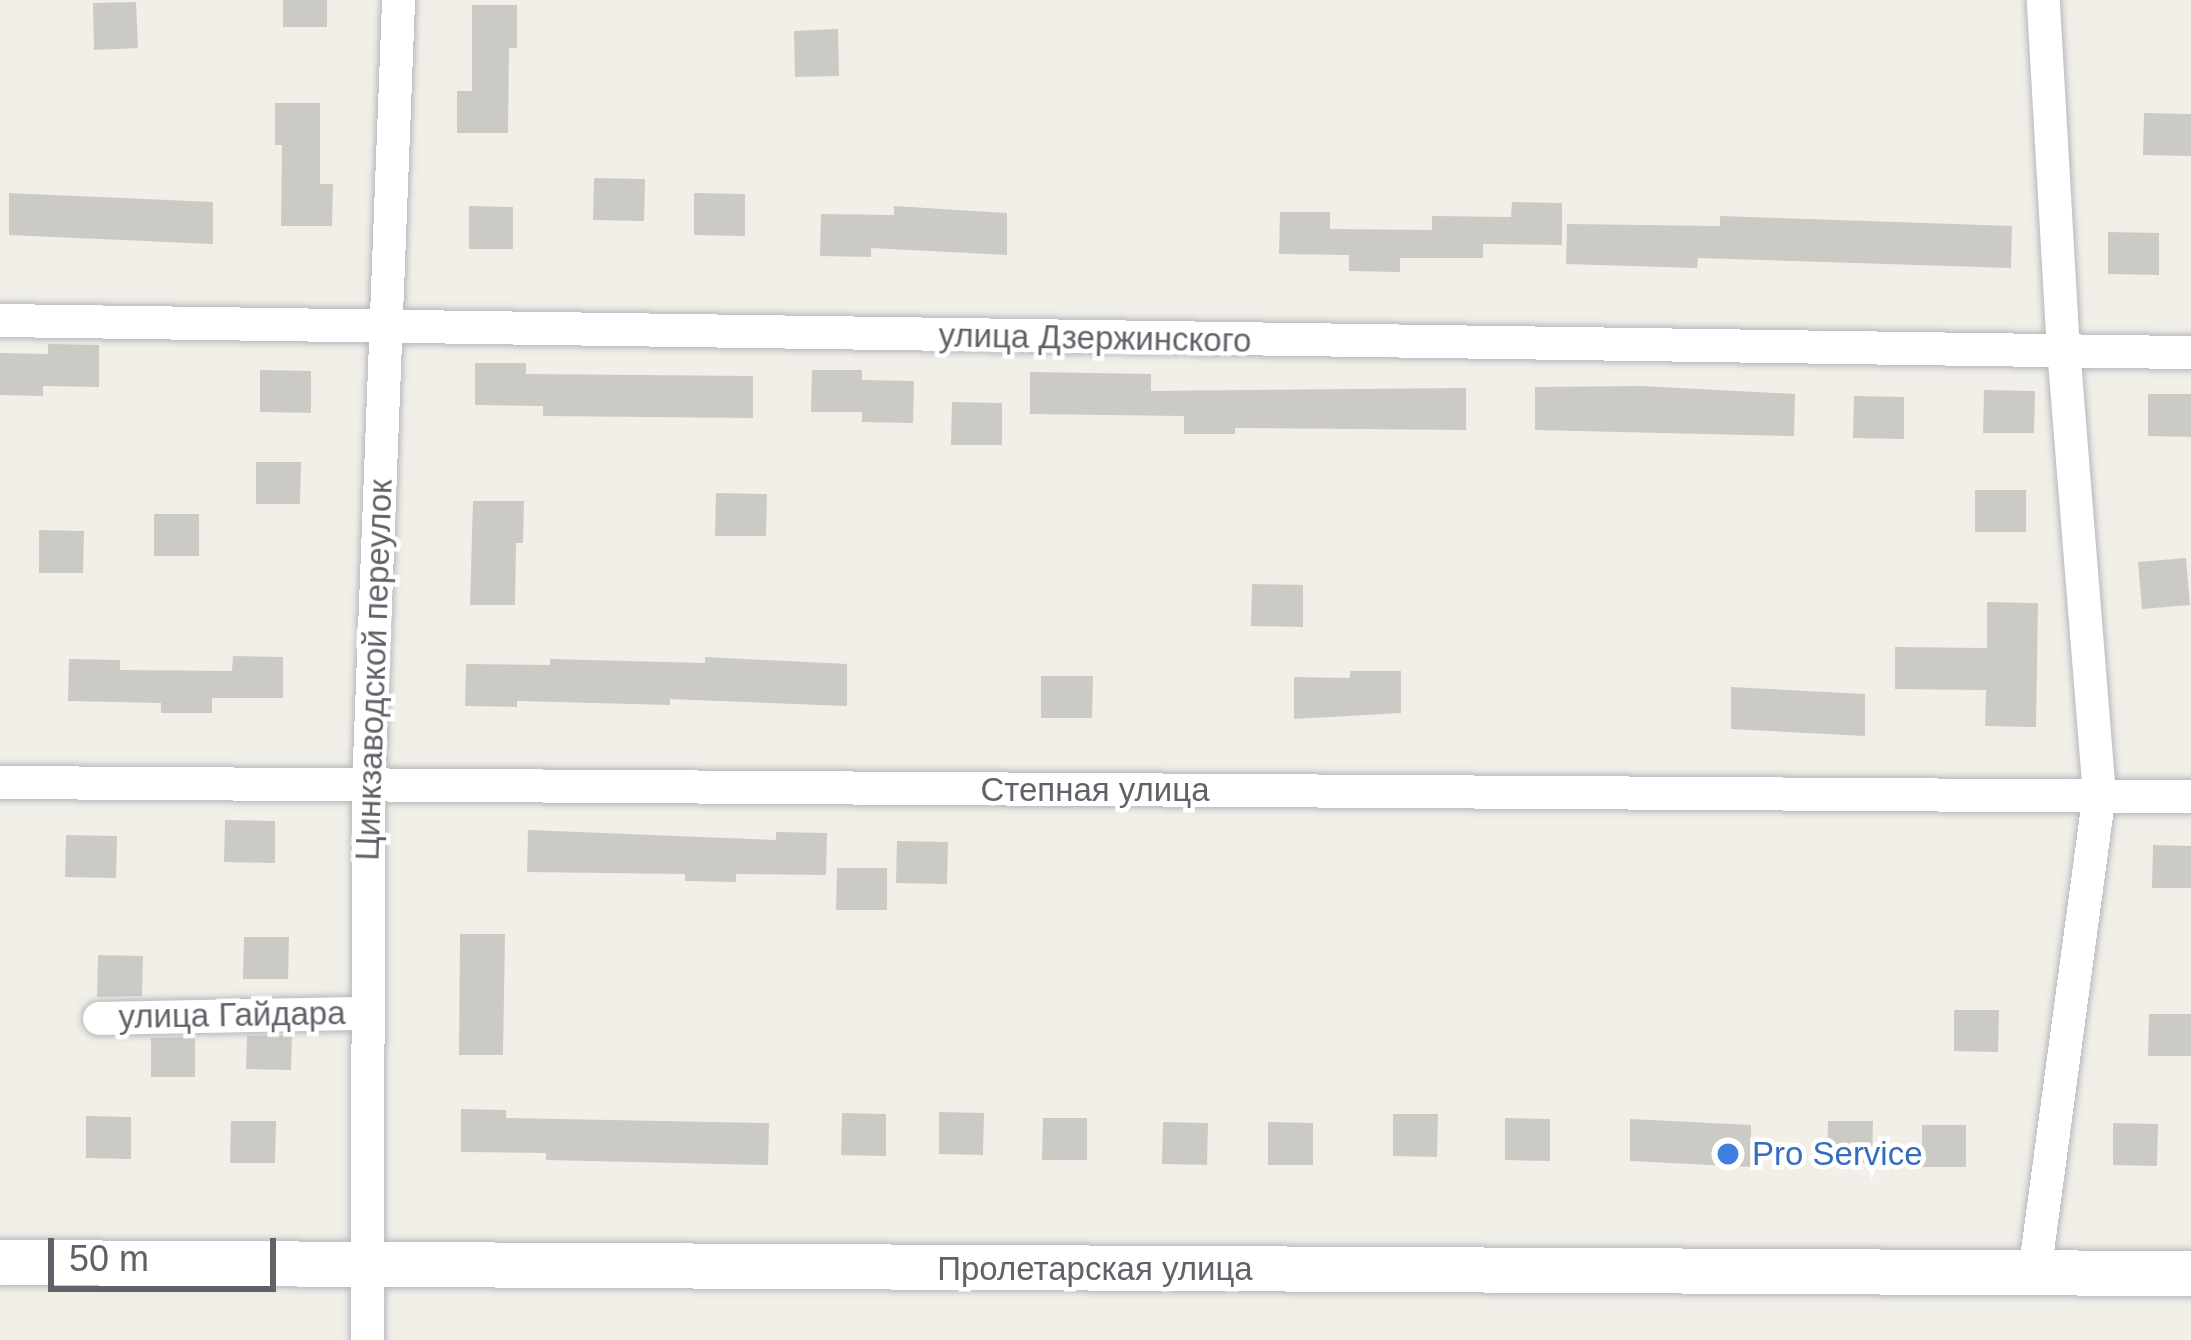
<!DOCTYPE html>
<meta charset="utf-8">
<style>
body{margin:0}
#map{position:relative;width:2191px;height:1340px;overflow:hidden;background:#f1efe8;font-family:Helvetica,sans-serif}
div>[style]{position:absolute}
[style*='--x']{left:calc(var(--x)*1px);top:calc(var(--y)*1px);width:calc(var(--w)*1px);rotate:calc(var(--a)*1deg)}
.building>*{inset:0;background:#cccac5}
.roads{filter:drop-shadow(0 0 3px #b5b8bc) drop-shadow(0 0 3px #b5b8bc)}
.minor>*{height:33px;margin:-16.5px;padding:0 16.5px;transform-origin:16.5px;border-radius:16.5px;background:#fff}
.secondary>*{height:45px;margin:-22.5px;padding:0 22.5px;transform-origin:22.5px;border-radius:22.5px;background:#fff}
.dots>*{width:33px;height:33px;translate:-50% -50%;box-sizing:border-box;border:6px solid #fff;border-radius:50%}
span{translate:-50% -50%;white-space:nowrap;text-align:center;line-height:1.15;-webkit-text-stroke:9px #fff;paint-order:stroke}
.street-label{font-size:33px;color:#5f6368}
.shop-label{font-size:33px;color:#366cbe}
.left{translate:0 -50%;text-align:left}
.scale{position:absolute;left:48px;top:1238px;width:228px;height:54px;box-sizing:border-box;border:6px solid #5f6368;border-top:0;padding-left:15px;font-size:36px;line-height:42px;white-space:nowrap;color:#5f6368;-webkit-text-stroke:9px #fff;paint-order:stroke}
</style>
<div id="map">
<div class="building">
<div style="clip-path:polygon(283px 0,327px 0,327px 27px,283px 27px)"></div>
<div style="clip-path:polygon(136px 2px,138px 48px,94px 50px,93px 3px)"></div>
<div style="clip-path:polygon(472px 5px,517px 5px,517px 48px,509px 48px,508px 133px,457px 133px,457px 91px,472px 91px)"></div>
<div style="clip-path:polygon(838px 29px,839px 76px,795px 77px,794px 31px)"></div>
<div style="clip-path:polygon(275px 103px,320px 103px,320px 184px,333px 184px,332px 226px,281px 226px,282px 145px,275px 145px)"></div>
<div style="clip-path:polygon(2144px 113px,2191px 114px,2191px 156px,2143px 155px)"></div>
<div style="clip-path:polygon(594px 178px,645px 179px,644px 221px,593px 220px)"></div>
<div style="clip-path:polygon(9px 193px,213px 202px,213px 244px,9px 235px)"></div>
<div style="clip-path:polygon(694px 193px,745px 194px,745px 236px,694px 235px)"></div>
<div style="clip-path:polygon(1512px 202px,1562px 203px,1562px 245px,1483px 244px,1483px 258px,1400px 258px,1400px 272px,1349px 271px,1349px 255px,1279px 254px,1280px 212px,1330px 212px,1330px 229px,1432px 230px,1432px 216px,1511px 217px)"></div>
<div style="clip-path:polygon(469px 206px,513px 207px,513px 249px,469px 249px)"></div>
<div style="clip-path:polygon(894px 206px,1007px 213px,1007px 255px,871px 248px,871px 257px,820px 256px,821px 214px,894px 215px)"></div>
<div style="clip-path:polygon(1720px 216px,2012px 226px,2011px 268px,1698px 258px,1697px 268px,1566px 264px,1567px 224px,1720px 226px)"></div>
<div style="clip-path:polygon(2108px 232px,2159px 233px,2159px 275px,2108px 274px)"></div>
<div style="clip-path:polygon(48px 344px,99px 345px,99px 387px,43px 386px,43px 396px,0 395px,0 353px,48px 354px)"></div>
<div style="clip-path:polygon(475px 363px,526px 363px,526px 374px,753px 376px,753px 418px,543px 416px,543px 406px,475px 405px)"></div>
<div style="clip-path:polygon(260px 370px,311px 371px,311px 413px,260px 412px)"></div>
<div style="clip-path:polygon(812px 370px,862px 370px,862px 380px,914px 381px,913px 423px,862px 422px,862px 412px,811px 412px)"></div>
<div style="clip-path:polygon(1030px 372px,1151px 374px,1151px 391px,1466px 388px,1466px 430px,1235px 428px,1235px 434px,1184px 434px,1184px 416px,1030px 414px)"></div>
<div style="clip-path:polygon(1641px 386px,1795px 394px,1794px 436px,1535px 430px,1535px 387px)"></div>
<div style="clip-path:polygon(1984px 390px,2035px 391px,2034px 433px,1983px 433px)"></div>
<div style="clip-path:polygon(2148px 394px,2191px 394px,2191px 437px,2148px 436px)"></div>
<div style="clip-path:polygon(1854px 396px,1904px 397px,1904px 439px,1853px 438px)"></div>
<div style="clip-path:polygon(952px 402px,1002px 403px,1002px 445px,951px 445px)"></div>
<div style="clip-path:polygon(256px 462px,301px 462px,300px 504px,256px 504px)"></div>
<div style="clip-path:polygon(1975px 490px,2026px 490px,2026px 532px,1975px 532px)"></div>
<div style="clip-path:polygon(716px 493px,767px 494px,766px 536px,715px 536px)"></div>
<div style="clip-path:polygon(473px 501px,524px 501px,523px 543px,516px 543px,515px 605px,470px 605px)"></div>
<div style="clip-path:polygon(154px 514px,199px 514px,199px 556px,154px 556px)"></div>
<div style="clip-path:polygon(39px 530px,84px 531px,83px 573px,39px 573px)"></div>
<div style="clip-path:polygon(2186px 558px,2190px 605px,2142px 609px,2138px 562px)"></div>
<div style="clip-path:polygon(1252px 584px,1303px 585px,1303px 627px,1251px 626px)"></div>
<div style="clip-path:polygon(1987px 602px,2038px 603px,2036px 727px,1985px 726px,1986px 690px,1895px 689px,1895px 647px,1987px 648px)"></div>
<div style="clip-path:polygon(233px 656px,283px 657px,283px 698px,212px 698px,212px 713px,161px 713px,161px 703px,68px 701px,69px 659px,120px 660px,120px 670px,232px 671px)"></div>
<div style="clip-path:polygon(705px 657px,847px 664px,847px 706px,670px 699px,670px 705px,517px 701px,517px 707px,465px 706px,466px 664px,550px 665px,550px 659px,705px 663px)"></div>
<div style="clip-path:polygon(1350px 671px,1401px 671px,1401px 713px,1294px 719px,1294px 677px,1350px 678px)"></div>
<div style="clip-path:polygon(1041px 676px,1093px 676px,1092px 718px,1041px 718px)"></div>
<div style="clip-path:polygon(1731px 687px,1865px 694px,1865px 736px,1731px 729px)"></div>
<div style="clip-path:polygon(225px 820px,275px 821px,275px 863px,224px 862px)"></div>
<div style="clip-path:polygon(528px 830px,776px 840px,776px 832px,827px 833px,826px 875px,736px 874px,736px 882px,685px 881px,685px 874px,527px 872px)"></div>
<div style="clip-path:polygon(66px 835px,117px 836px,116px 878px,65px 877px)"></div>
<div style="clip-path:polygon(897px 841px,948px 842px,947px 884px,896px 883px)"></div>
<div style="clip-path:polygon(2153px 845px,2191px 846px,2191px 888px,2152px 888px)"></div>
<div style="clip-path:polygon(837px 868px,887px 868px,887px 910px,836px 910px)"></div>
<div style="clip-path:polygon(460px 934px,505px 934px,503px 1055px,459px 1055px)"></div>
<div style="clip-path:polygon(244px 937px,289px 937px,288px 979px,243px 979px)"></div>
<div style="clip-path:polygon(98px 955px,143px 956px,142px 996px,97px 997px)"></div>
<div style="clip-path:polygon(1954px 1010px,1999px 1010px,1998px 1052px,1954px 1051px)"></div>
<div style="clip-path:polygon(2149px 1014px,2191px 1014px,2191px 1056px,2148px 1056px)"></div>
<div style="clip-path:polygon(292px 1035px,291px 1070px,246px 1069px,247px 1036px)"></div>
<div style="clip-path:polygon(195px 1037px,195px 1077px,151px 1077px,151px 1038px)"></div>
<div style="clip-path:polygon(461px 1109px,506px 1110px,506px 1118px,769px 1123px,768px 1165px,546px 1160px,546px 1153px,461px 1152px)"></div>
<div style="clip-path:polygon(939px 1112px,984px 1113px,983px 1155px,939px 1154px)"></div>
<div style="clip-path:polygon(842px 1113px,886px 1114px,886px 1156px,841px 1155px)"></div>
<div style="clip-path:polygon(1393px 1114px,1438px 1114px,1437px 1157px,1393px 1156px)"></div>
<div style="clip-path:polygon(86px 1116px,131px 1117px,131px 1159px,86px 1158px)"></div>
<div style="clip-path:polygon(1043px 1118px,1087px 1118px,1087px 1160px,1042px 1160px)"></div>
<div style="clip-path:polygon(1505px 1118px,1550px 1119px,1550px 1161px,1505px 1160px)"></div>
<div style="clip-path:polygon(1630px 1119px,1751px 1125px,1751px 1167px,1630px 1161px)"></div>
<div style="clip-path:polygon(231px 1121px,276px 1121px,275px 1163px,230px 1163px)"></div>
<div style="clip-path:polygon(1828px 1121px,1873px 1121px,1872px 1163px,1827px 1163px)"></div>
<div style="clip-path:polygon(1163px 1122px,1208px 1123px,1207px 1165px,1162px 1164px)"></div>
<div style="clip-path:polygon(1268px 1122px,1313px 1123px,1313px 1165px,1268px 1165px)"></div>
<div style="clip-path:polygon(2113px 1123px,2158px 1124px,2157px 1166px,2113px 1165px)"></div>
<div style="clip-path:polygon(1922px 1125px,1966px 1125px,1966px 1167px,1922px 1167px)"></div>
</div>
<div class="roads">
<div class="minor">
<div style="--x:0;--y:320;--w:2191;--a:0.84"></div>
<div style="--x:0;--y:782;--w:2191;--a:0.37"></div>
<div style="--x:99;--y:1018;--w:267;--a:-1.1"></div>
<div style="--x:2034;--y:1273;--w:482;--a:-82.3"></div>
<div style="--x:2099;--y:795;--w:445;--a:-94.6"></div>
<div style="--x:2063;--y:351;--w:352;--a:-93.3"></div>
<div style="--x:367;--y:1340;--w:554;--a:-89.9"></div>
<div style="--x:368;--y:786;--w:787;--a:-87.81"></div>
</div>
<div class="secondary">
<div style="--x:0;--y:1262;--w:2191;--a:0.29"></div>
</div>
</div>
<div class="dots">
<div style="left:1728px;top:1154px;background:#3f7fe0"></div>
</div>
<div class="street-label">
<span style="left:1095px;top:338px;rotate:1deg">улица Дзержинского</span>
<span style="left:374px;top:670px;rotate:-88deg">Цинкзаводской переулок</span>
<span style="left:1095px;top:790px">Степная улица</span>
<span style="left:232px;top:1015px;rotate:-1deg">улица Гайдара</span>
<span style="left:1095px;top:1269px">Пролетарская улица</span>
</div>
<div class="shop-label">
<span class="left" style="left:1752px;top:1154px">Pro Service</span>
</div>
<div class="scale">50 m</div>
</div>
